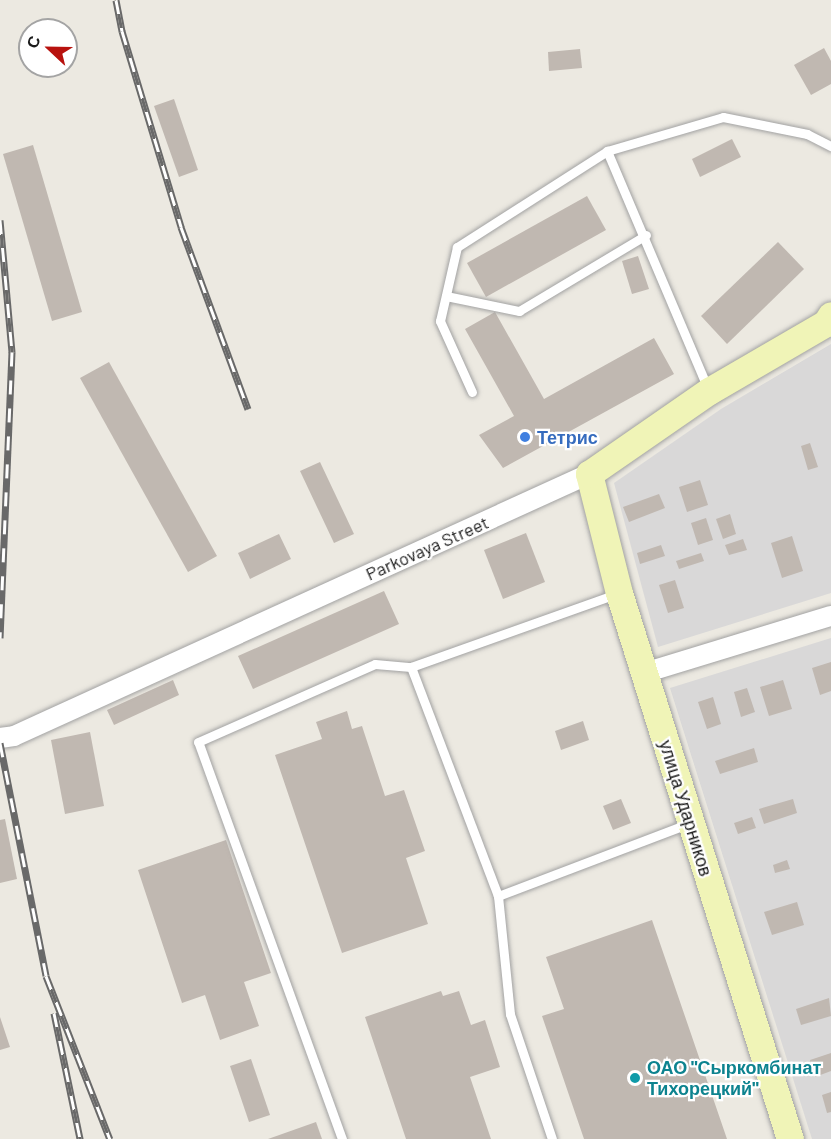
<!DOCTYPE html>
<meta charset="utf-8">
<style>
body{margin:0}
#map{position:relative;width:831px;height:1139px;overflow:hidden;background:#ece9e1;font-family:Barlow,sans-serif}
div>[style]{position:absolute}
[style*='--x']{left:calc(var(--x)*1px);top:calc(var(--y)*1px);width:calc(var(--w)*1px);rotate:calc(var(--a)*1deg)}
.residential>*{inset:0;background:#d9d8d8}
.building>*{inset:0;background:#c0b8b1}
.roads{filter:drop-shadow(0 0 2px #a2a2a2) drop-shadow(0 0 2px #a2a2a2)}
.lane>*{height:9px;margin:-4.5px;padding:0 4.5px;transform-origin:4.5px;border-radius:4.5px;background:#fff}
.street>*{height:20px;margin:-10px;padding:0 10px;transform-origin:10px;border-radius:10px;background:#fff}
.secondary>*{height:27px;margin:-13.5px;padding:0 13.5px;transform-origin:13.5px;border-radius:13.5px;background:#f0f4b7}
.rail>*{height:7px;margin-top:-3.5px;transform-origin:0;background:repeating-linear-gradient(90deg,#fff 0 14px,#696969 0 28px);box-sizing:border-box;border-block:2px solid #696969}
.dots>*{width:16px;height:16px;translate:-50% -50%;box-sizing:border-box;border:3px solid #fff;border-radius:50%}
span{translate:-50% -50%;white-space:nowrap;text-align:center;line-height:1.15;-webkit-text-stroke:4.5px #fff;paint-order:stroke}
.shop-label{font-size:18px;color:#366cbe;font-weight:700}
.left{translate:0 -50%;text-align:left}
.street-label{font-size:18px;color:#1b1b1b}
.culture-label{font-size:18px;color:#0d838f;font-weight:700}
.north{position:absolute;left:18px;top:18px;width:60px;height:60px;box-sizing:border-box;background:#fff;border:2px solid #a4a4a4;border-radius:50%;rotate:292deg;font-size:16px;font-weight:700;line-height:24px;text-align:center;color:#1b1b1b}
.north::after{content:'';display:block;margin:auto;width:21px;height:27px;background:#b8120e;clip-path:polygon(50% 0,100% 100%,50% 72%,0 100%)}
</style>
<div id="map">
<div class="residential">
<div style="clip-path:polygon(831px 344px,831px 593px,658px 647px,614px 483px,721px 409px)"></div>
<div style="clip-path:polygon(831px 638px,831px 1139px,812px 1139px,670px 688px)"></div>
</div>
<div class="building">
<div style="clip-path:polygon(824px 48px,831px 61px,831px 84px,811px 95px,794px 65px)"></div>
<div style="clip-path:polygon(580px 49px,582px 68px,549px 71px,548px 52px)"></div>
<div style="clip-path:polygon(174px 99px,198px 170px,179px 177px,154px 106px)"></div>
<div style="clip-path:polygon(732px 139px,741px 157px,700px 177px,692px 159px)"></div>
<div style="clip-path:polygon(33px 145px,82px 312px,52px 321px,3px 154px)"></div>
<div style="clip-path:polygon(587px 196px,606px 230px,486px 297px,467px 263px)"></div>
<div style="clip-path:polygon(778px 242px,804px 269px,727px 344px,701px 316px)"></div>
<div style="clip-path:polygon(638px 256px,649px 289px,632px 294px,622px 261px)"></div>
<div style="clip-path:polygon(495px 312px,544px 399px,654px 338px,674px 374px,503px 468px,479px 435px,514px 416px,465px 329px)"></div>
<div style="clip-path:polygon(109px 362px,217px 556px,188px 572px,80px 378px)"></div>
<div style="clip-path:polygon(810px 443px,818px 467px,808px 470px,801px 446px)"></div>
<div style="clip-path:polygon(320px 462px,354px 534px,334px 543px,300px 471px)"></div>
<div style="clip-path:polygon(700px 480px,708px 505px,687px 512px,679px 487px)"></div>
<div style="clip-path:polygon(659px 494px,665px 508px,629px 522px,623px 507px)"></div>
<div style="clip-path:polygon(730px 514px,736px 534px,723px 539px,716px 519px)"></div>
<div style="clip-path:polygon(706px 518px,713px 540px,698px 545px,691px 523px)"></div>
<div style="clip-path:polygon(526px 533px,545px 582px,503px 599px,484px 550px)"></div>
<div style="clip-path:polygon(279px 534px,291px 559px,250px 579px,238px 553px)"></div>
<div style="clip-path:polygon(792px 536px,803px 571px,782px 578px,771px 543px)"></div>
<div style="clip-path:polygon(743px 539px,747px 550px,729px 555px,725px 545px)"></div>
<div style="clip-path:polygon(661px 545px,665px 556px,640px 564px,637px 553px)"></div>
<div style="clip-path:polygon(701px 553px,704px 561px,679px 569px,676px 561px)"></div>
<div style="clip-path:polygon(675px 580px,684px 608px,668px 613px,659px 585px)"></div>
<div style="clip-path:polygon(384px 591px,399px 624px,253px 689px,238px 656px)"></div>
<div style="clip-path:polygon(831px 662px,831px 691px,820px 695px,812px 668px)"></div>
<div style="clip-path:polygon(173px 680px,179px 695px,114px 725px,107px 710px)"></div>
<div style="clip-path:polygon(783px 680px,792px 709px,769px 716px,760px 687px)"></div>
<div style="clip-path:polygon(747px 688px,755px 712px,741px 717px,734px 692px)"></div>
<div style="clip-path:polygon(713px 697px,721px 724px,707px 729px,698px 702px)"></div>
<div style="clip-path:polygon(347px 711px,352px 729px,362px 726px,385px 796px,404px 790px,425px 851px,406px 858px,428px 924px,342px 953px,275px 755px,322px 739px,316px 722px)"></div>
<div style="clip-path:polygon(583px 721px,589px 740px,561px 750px,555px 731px)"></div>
<div style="clip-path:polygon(90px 732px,104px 806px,65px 814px,51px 740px)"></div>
<div style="clip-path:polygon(754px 748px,758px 762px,720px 774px,715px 761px)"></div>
<div style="clip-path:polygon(621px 799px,631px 823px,613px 830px,603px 806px)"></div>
<div style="clip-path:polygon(793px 799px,797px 813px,764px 824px,759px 809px)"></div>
<div style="clip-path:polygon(752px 817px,756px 828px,738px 834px,734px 823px)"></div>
<div style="clip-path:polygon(5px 819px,17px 879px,0 883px,0 820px)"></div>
<div style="clip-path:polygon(226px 840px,271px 973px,244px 982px,259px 1026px,220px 1040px,205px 995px,182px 1003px,138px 870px)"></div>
<div style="clip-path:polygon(787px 860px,790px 869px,775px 873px,773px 865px)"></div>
<div style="clip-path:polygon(797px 902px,804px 925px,772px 935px,764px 912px)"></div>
<div style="clip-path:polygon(652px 920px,727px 1139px,584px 1139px,542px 1016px,564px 1009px,546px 957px)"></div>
<div style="clip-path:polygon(441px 991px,443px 996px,459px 991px,471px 1025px,485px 1020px,500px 1067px,470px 1077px,491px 1139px,406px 1139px,365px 1017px)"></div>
<div style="clip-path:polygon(829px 998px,831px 1016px,801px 1025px,796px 1009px)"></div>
<div style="clip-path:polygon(0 1017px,10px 1047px,0 1050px)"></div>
<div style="clip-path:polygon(831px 1053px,831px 1071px,815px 1077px,810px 1060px)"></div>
<div style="clip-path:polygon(251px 1059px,270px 1115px,249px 1122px,230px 1066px)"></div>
<div style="clip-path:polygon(831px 1092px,831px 1112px,827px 1113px,822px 1095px)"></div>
<div style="clip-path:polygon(316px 1122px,322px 1139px,268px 1139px)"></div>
</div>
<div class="roads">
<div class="lane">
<div style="--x:607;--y:151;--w:259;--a:67"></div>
<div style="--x:446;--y:296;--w:75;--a:11.6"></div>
<div style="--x:519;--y:311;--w:148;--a:-30.9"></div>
<div style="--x:472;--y:392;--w:78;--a:-114.3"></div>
<div style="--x:440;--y:321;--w:76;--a:-77.1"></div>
<div style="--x:457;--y:247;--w:178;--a:-32.6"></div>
<div style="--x:607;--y:151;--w:121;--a:-16.3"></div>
<div style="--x:723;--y:117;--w:86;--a:11.4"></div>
<div style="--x:807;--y:134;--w:27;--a:27"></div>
<div style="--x:498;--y:896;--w:245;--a:-110.8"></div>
<div style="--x:411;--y:667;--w:218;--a:-19.6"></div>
<div style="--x:342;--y:1139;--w:422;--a:-109.9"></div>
<div style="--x:198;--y:742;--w:193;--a:-23.8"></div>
<div style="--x:375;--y:664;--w:36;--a:5"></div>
<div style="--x:552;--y:1139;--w:132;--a:-108.6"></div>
<div style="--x:510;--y:1014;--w:119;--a:-95.8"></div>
<div style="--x:498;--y:896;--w:203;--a:-20.8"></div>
</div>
<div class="street">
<div style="--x:644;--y:673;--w:195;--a:-17"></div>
<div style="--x:0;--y:738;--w:14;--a:-8"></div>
<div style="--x:14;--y:736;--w:632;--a:-24.5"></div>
</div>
<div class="secondary">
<div style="--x:790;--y:1139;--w:572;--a:-107.39"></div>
<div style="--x:619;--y:593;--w:123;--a:-104.1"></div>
<div style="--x:589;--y:474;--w:146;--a:-34.7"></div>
<div style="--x:709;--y:391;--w:135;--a:-30.2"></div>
<div style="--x:826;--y:323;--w:9;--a:-58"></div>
</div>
</div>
<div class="rail">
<div style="--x:116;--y:0;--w:32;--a:79"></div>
<div style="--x:122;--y:31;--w:205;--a:73.2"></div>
<div style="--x:181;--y:227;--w:194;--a:69.8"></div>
<div style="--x:0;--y:220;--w:133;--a:84.8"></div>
<div style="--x:12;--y:352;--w:286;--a:92.4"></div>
<div style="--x:0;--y:743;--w:237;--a:78.8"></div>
<div style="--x:46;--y:976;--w:175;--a:68.6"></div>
<div style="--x:54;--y:1013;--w:129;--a:78.3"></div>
</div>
<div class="dots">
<div style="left:525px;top:437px;background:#3f7fe0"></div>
<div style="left:635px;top:1078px;background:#0f9aa8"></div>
</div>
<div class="shop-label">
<span class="left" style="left:537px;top:437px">Тетрис</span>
</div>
<div class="street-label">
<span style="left:427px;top:548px;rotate:-24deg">Parkovaya Street</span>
<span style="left:686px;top:808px;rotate:73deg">улица Ударников</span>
</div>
<div class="culture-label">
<span class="left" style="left:647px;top:1078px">ОАО "Сыркомбинат<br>Тихорецкий"</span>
</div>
<div class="north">С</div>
</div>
